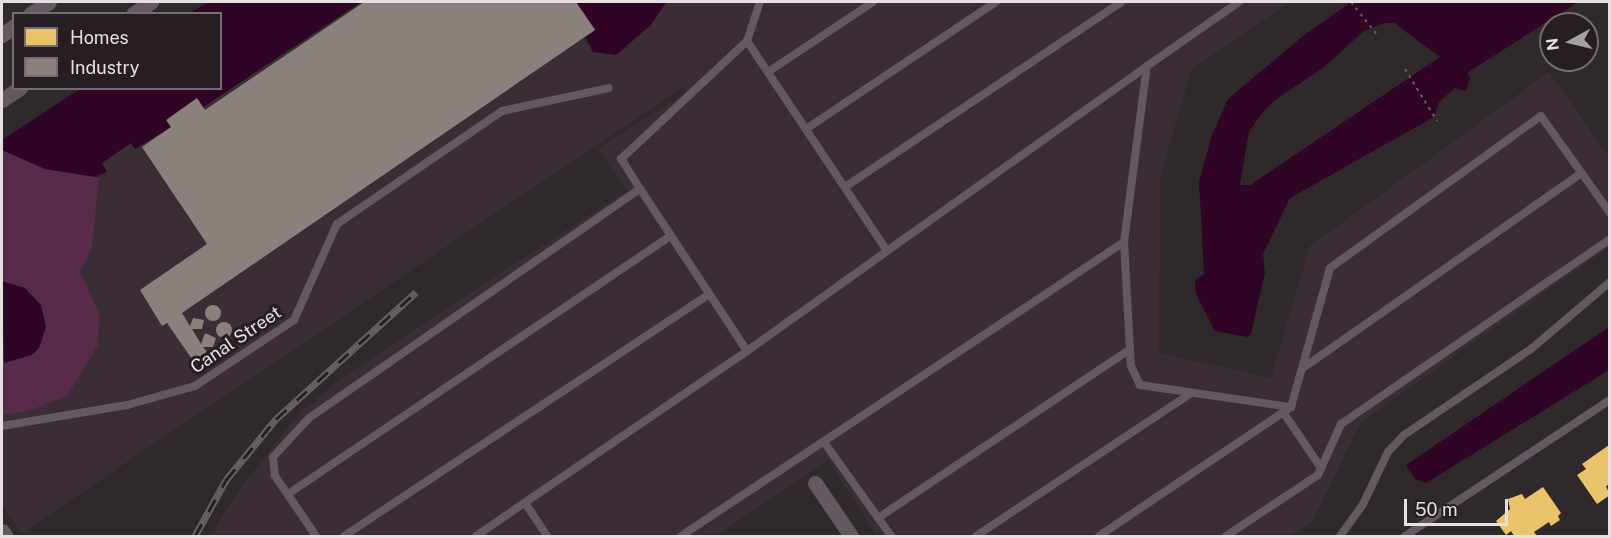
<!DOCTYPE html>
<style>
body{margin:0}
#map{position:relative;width:1611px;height:538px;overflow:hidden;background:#2f292c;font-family:"Public Sans",sans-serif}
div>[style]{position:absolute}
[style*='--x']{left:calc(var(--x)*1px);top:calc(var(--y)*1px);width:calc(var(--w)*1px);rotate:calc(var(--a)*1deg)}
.built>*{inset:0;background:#3b2d36}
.green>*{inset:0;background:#592b4b}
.water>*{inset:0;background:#300425}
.homes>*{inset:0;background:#e9c46a}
.industry>*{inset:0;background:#8a817c}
.round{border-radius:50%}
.path>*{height:2px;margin-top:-1px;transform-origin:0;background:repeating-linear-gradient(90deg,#665e62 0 3px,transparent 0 7.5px)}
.service>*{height:8px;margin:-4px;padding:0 4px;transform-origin:4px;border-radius:4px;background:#645960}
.minor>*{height:15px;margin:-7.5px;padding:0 7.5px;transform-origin:7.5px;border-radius:7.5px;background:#645960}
.tertiary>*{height:18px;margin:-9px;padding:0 9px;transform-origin:9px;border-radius:9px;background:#645960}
.rail>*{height:7px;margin-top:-3.5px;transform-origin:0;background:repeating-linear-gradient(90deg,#271e23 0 14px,#686065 0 28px);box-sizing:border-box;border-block:2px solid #686065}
span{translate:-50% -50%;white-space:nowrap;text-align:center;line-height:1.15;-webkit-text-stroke:6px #271e23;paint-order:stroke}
.street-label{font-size:18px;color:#e6e0e4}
.frame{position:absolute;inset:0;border:3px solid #e6e0e4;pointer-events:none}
.legend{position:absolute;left:12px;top:12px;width:210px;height:78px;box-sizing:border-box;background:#271e23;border:2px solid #736c70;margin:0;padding:8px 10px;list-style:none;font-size:18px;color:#e6e0e4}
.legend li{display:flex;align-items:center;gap:12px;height:30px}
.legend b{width:30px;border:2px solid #736c70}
.north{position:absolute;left:1539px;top:12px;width:60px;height:60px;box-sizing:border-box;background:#271e23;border:2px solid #736c70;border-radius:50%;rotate:262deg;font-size:16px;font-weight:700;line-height:24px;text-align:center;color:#e6e0e4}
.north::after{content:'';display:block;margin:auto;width:21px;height:27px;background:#a6a0a4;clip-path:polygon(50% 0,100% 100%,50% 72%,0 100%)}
.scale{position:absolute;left:1404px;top:499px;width:104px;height:27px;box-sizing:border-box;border:3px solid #e6e0e4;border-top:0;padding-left:8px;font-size:18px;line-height:21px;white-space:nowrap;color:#e6e0e4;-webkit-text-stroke:4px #271e23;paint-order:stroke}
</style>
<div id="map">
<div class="built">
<div style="clip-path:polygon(361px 2px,576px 2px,616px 55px,651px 25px,666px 2px,1290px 2px,1192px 68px,1160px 177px,1159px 353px,1271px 378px,1310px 246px,1549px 72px,1609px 157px,1609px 247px,1361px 422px,1312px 522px,1289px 536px,877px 536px,828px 460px,715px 536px,210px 536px,246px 481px,302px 410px,347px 374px,626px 191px,598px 149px,687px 92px,684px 86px,22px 533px,2px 506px,2px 150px,45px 169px,102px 163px,131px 143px,135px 149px,202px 108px)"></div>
</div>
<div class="green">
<div style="clip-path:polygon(2px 150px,45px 169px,99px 178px,92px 248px,80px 272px,99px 313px,98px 345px,67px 396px,28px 411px,2px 415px)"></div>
</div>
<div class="water">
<div style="clip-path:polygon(208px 2px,361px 2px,202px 108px,135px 149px,131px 143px,102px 163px,107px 172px,96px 177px,45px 169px,2px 150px,2px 140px,80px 89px,220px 88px,220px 14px,190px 13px)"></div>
<div style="clip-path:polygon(576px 2px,666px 2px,651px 25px,616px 55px,593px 52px,585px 37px,596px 30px)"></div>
<div style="clip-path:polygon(evenodd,1351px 2px,1578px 2px,1467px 73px,1470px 78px,1466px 91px,1455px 88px,1439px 102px,1434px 117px,1290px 198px,1263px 254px,1265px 273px,1251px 334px,1247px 337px,1215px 331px,1196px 294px,1195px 280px,1204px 274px,1199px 181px,1212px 135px,1228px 99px,1303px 36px,1351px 2px,1384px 23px,1394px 23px,1440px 57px,1250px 185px,1240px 185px,1249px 132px,1262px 113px,1275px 100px,1323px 68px,1364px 31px,1384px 23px)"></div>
<div style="clip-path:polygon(2px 281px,25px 288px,41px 305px,46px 327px,39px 348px,32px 355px,4px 363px)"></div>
<div style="clip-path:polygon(1609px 327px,1609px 370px,1426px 483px,1415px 479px,1406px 465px)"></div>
</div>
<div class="homes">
<div style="clip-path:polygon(1609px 445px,1610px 484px,1606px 486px,1610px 495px,1597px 504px,1577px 475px,1586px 469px,1582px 464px)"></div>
<div style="clip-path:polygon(1543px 487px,1561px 513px,1558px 516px,1560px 520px,1551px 526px,1549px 522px,1534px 532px,1537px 536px,1514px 536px,1511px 531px,1506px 535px,1496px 521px,1510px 509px,1508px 499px,1522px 494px,1525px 499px)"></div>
</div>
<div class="industry">
<div style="clip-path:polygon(364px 2px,576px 2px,595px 30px,182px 313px,190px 326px,193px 318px,204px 320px,202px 329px,192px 329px,201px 344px,205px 333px,216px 338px,213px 347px,203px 347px,208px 353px,194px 362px,167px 323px,162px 326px,140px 290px,207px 244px,142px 147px,171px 127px,166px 120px,197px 98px,205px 110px)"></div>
<div class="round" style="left:205px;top:305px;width:16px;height:16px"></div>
<div class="round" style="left:216px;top:322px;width:16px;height:16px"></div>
</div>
<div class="path">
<div style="--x:1351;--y:2;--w:43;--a:51.5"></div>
<div style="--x:1405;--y:69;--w:61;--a:58.4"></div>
</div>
<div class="service">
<div style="--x:747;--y:41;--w:252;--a:56.3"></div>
<div style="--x:887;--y:251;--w:319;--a:-35.4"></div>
<div style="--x:768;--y:72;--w:126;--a:-33.7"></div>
<div style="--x:806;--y:129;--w:229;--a:-33.8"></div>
<div style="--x:845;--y:187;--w:332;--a:-33.8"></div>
<div style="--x:1124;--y:242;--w:124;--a:86.8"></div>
<div style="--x:1131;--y:366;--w:21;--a:65"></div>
<div style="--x:1140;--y:385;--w:153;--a:8.3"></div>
<div style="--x:1291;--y:407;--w:144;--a:-74.3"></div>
<div style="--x:1330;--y:268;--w:260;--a:-35.8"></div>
<div style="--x:1541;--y:116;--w:119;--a:54.6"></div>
<div style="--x:747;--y:351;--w:172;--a:-35.5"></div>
<div style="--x:1303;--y:368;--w:340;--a:-35"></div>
<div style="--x:1283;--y:412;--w:68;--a:55.8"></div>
<div style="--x:2;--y:426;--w:127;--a:-9.5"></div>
<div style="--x:127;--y:405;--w:71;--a:-15.6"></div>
<div style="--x:195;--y:386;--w:119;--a:-33.7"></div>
<div style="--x:294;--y:320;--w:105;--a:-65.9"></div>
<div style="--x:337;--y:224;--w:200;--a:-34.4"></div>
<div style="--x:502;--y:111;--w:109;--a:-12.1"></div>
<div style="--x:824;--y:442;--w:115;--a:54.5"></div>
<div style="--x:288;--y:494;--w:462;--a:-34"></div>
<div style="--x:525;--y:503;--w:40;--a:56"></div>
<div style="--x:878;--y:518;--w:303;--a:-33.8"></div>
<div style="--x:316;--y:536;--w:73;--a:-124.3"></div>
<div style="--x:275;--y:476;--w:19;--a:-96"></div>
<div style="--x:273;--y:457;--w:53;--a:-47.3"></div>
<div style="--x:309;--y:418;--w:402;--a:-34.7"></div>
<div style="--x:640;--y:189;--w:36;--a:-122"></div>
<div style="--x:621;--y:159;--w:173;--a:-43.1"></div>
<div style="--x:747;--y:41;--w:41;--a:-71.6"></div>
<div style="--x:344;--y:536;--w:438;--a:-33.5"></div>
<div style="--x:476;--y:536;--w:328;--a:-34.3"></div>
<div style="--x:747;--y:351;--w:194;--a:-123.4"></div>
<div style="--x:681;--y:536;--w:532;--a:-33.57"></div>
<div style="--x:1124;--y:242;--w:177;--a:-82.6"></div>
<div style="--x:1147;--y:66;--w:112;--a:-34.8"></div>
<div style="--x:976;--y:536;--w:258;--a:-33.6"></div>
<div style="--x:1099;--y:536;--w:231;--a:-33.9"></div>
<div style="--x:1226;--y:536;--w:110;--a:-33.5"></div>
<div style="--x:1318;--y:475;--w:56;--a:-65.7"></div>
<div style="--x:1341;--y:424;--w:326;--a:-34.5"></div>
<div style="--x:1340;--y:536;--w:39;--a:-54"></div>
<div style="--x:1363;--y:504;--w:58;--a:-64.3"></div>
<div style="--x:1388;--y:452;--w:23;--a:-47"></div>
<div style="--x:1404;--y:435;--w:153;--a:-34.1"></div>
<div style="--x:1531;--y:349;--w:104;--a:-40.3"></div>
<div style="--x:1405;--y:536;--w:246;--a:-33.6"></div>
</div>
<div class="minor">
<div style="--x:30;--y:14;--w:22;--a:-32"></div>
<div style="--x:133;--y:14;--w:22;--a:-34"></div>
<div style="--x:2;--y:35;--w:15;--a:-37"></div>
<div style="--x:2;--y:100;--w:22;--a:-34"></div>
<div style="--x:815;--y:483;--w:64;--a:55.8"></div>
</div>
<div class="tertiary">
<div style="--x:2;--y:533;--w:4;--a:56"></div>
</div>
<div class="rail">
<div style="--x:195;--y:536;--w:64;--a:-61"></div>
<div style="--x:226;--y:480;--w:79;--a:-50.7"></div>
<div style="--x:276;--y:419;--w:189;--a:-42.2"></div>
</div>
<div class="street-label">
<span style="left:236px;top:340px;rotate:-34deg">Canal Street</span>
</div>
<div class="frame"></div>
<ul class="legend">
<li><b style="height:16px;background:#e9c46a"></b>Homes</li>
<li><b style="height:16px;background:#8a817c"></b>Industry</li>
</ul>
<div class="north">N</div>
<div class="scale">50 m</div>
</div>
